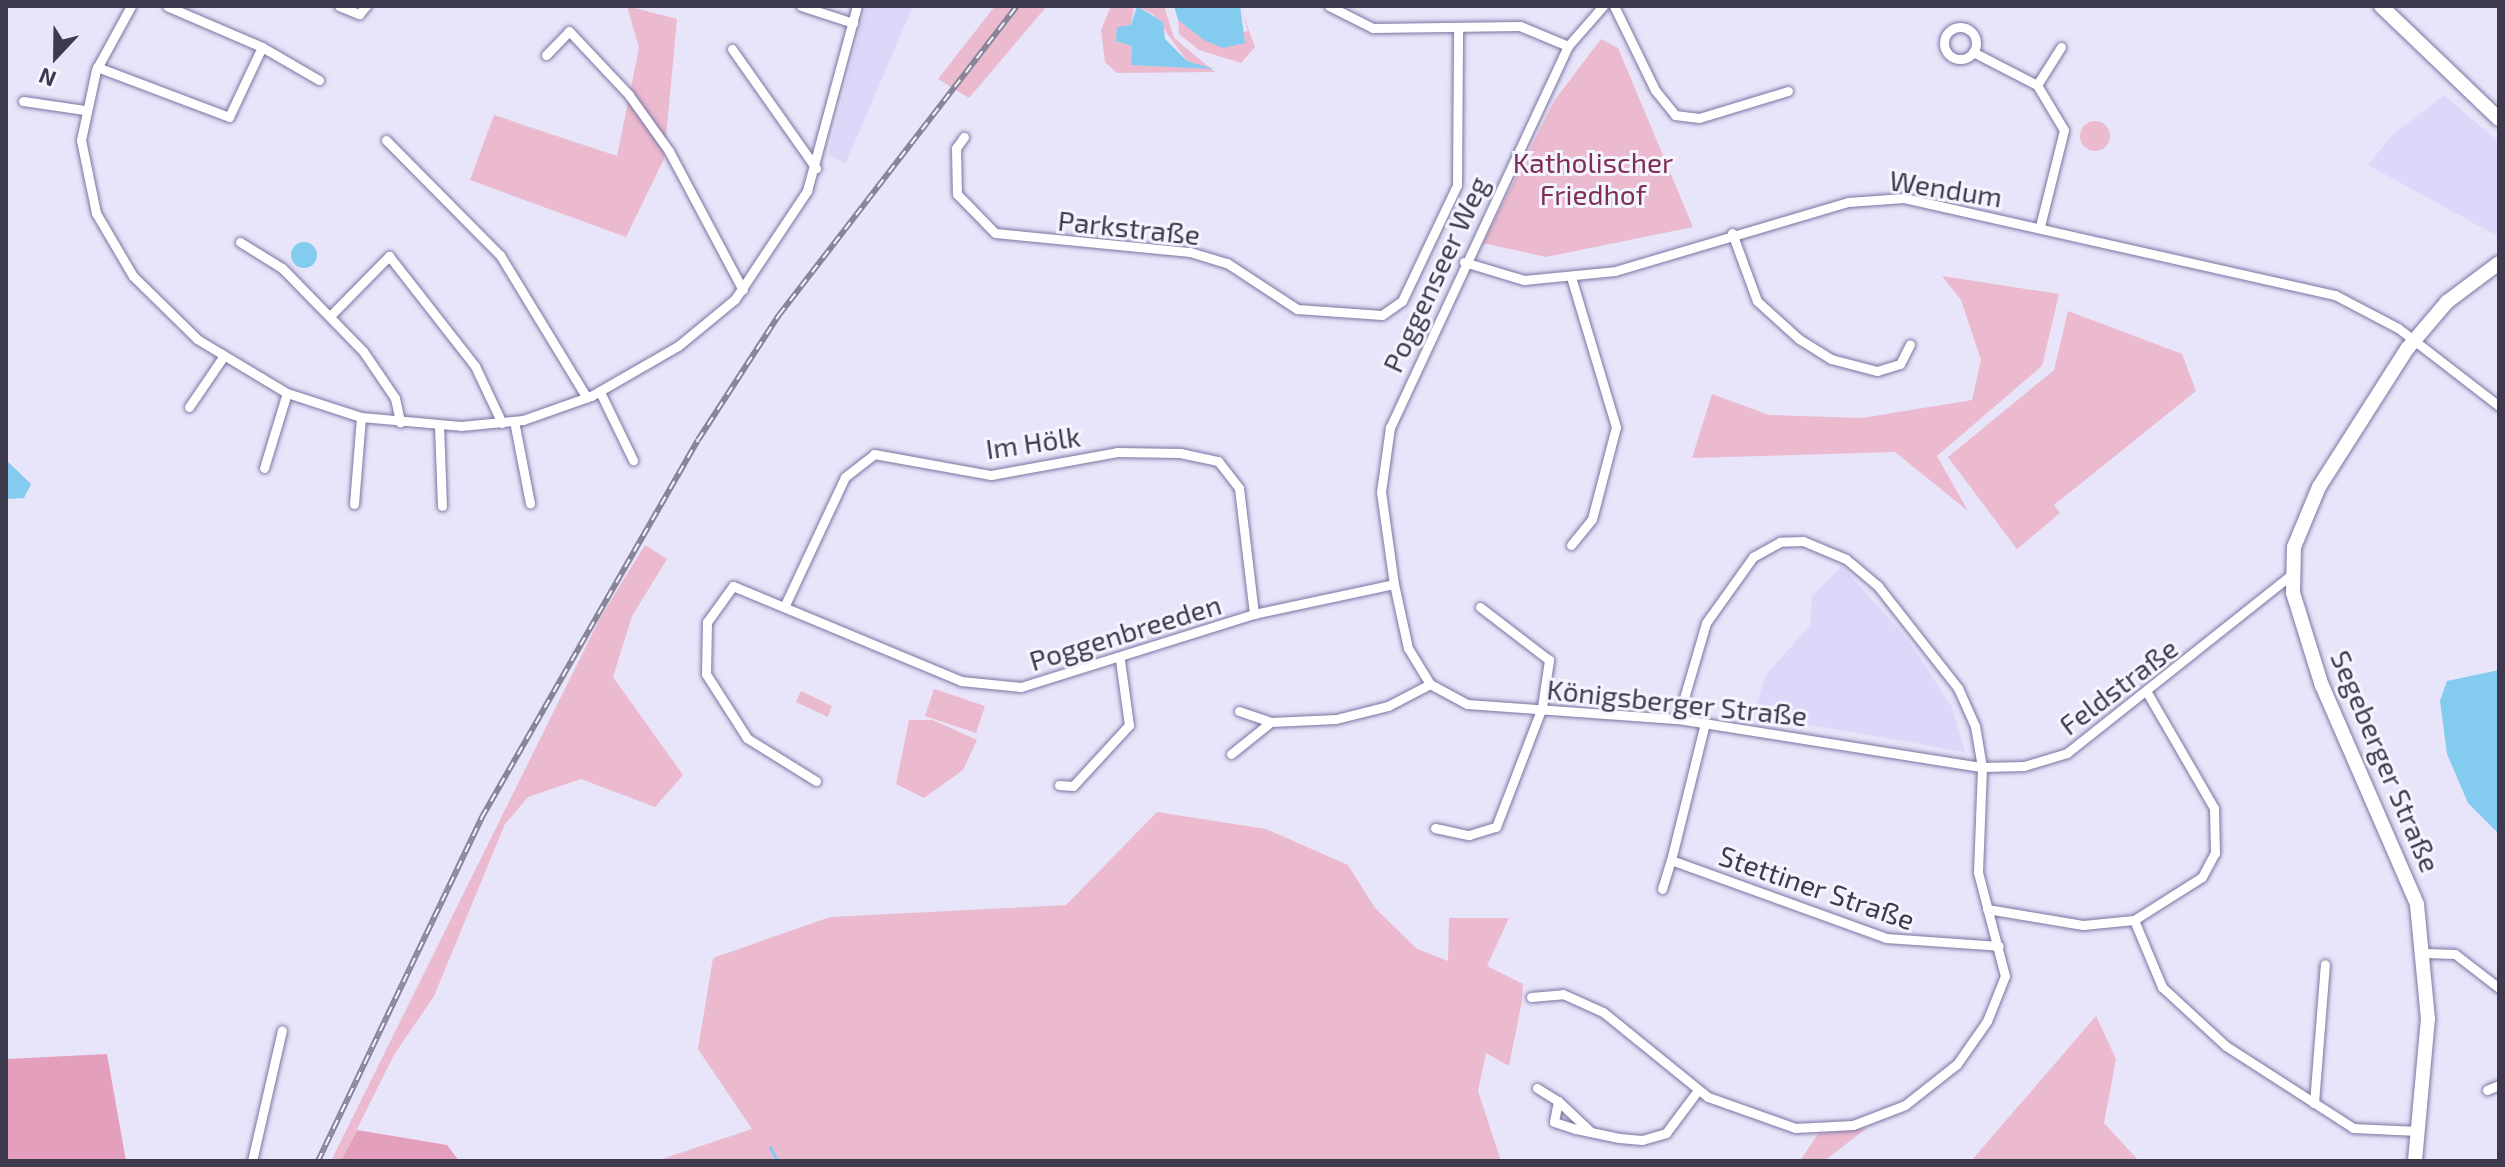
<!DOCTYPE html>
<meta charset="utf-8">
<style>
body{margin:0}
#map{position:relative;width:2505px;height:1167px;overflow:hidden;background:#e8e5fa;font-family:"Exo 2",sans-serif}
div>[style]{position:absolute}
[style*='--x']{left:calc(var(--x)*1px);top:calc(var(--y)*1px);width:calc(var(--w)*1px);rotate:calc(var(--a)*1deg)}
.built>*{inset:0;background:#ddd7fa}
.green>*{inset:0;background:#ebbace}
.round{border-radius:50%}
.forest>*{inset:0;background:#e39fbb}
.water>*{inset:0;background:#84cbf0}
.stream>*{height:3px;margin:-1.5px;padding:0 1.5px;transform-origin:1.5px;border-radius:1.5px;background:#84cbf0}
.roads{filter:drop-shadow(0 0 2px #7c74a2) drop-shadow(0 0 2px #7c74a2)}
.minor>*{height:9px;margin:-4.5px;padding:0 4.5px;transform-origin:4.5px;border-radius:4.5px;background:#fff}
.minor>.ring{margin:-4.5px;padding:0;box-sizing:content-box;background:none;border:9px solid #fff;border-radius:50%}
.secondary>*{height:14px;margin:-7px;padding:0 7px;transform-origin:7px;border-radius:7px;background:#fff}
.primary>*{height:14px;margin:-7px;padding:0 7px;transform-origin:7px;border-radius:7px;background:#fff}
.rail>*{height:6px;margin-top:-3px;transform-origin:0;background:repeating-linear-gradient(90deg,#f5f4fe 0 9px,#88859a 0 18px);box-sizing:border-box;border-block:2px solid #88859a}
span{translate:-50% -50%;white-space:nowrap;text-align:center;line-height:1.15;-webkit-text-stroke:6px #f5f4fe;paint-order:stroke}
.park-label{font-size:28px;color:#7d2e55}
.street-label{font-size:28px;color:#3d3a4e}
.frame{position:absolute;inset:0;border:8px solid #3d3a4e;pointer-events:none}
.north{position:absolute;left:16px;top:16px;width:80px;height:80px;-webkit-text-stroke:6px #f5f4fe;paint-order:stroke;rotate:202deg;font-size:22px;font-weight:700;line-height:32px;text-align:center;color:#3d3a4e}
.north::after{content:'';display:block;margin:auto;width:28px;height:36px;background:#3d3a4e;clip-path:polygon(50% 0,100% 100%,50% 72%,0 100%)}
</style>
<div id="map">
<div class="built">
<div style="clip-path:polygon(866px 6px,913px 6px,846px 163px,828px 155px)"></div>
<div style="clip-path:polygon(2444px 95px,2499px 142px,2499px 237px,2368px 165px,2390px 137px)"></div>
<div style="clip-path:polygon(1842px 566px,1908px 640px,1952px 707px,1965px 752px,1754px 715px,1765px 676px,1810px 625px,1812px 596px)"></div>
</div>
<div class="green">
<div style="clip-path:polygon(627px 6px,677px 19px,664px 159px,626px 237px,470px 180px,494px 115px,617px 156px,639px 48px)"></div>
<div style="clip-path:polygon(995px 6px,1047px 6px,969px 98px,938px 79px)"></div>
<div style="clip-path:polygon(1111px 6px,1134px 6px,1131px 25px,1117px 27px,1116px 41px,1132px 46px,1131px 65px,1208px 68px,1187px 61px,1154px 15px,1137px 6px,1164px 6px,1174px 38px,1215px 72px,1117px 73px,1105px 62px,1101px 30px)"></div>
<div style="clip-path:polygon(1240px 6px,1255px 47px,1241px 63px,1199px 50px,1179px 34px,1178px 20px,1204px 40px,1248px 31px)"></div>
<div style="clip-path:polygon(1601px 39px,1618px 48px,1693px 227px,1546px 257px,1483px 243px,1554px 101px)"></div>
<div class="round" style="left:2080px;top:121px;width:30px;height:30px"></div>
<div style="clip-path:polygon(1942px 276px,2059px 294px,2042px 366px,1937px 456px,1968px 511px,1895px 452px,1692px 458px,1712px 394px,1769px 415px,1862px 418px,1972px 400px,1981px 360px,1961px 300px)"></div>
<div style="clip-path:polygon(2068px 311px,2182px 354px,2196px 391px,2054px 505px,2060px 513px,2017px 549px,1948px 457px,2054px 370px)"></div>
<div style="clip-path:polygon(645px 545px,667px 559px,632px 616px,613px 677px,683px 775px,655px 807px,581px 779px,528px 797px,505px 824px,434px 996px,394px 1055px,341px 1161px,331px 1161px,601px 616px)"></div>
<div style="clip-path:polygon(934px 689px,985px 706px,976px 733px,925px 716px)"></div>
<div style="clip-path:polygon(801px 691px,832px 706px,828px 717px,796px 702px)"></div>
<div style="clip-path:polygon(909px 720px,933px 720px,977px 740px,963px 770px,924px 798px,896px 784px)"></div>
<div style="clip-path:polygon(1157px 812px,1266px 829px,1348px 865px,1375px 908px,1417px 949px,1448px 961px,1449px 918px,1509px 918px,1487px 966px,1523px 984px,1522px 1001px,1509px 1066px,1486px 1053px,1478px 1091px,1501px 1161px,656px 1161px,752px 1129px,698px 1049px,713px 958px,830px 917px,1066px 905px)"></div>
<div style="clip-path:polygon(2096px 1016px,2116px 1059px,2104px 1123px,2139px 1161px,1971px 1161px)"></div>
<div style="clip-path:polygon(1867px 1128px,1824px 1161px,1800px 1161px,1818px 1134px)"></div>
</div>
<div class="forest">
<div style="clip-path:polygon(107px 1054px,126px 1161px,6px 1161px,6px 1059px)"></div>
<div style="clip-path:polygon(357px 1130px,447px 1145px,459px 1161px,341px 1161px)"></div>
</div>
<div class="water">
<div style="clip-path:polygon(1137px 6px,1163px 22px,1165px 39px,1187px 61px,1214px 69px,1131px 65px,1132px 46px,1116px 41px,1117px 27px,1131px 25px)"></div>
<div style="clip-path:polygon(1174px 6px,1240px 6px,1245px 43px,1223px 48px,1204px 40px,1178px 20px)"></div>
<div class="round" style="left:291px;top:242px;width:26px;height:26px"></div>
<div style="clip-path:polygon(6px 460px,31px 484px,24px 498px,6px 499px)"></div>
<div style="clip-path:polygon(2499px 670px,2499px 834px,2468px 803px,2447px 754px,2440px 701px,2447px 681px)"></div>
</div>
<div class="stream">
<div style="--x:770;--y:1147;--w:16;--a:63"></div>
</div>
<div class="roads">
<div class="minor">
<div style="--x:131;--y:6;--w:73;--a:118.7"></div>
<div style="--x:96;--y:70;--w:72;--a:102.1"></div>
<div style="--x:81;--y:140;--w:75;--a:78.4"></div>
<div style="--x:96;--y:213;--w:73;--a:59.6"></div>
<div style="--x:133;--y:276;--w:90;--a:44.5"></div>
<div style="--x:197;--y:339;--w:105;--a:31"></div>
<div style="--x:287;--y:393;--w:78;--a:18"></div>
<div style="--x:361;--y:417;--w:100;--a:5.1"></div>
<div style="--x:461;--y:426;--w:62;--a:-5.5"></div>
<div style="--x:523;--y:420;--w:72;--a:-19.4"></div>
<div style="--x:591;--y:396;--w:100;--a:-29.9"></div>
<div style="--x:678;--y:346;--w:74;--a:-39.5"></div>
<div style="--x:735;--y:299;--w:130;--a:-56.3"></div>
<div style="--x:807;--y:191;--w:192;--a:-74.9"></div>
<div style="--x:339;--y:6;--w:22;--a:22"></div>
<div style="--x:359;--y:14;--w:11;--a:-49"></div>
<div style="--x:801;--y:6;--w:55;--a:18.1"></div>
<div style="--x:1329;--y:6;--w:49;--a:26.6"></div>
<div style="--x:1373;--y:28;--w:147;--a:-0.8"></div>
<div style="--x:1520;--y:26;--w:52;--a:22.6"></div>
<div style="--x:1603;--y:6;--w:53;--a:131.2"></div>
<div style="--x:1568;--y:46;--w:421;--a:115"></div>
<div style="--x:1390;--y:427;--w:66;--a:97.9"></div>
<div style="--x:1381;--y:492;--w:93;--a:82"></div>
<div style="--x:1394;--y:584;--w:66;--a:77.7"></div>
<div style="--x:1408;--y:648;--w:42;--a:58.6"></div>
<div style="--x:1430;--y:684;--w:42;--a:28.4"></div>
<div style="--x:1467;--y:704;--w:212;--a:4.1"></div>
<div style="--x:1678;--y:719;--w:308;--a:9"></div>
<div style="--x:1982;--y:767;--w:42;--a:-1.4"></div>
<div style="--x:2024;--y:766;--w:45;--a:-16.8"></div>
<div style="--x:2067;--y:753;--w:286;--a:-38.5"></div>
<div style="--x:1614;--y:6;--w:93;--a:64"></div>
<div style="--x:1655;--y:90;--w:32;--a:51"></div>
<div style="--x:1675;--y:115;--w:24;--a:7"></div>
<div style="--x:1699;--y:118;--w:93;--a:-16.9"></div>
<div class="ring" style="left:1944px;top:27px;width:23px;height:23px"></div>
<div style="--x:262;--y:47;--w:66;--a:30.1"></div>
<div style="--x:732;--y:49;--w:146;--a:54.8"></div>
<div style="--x:1973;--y:52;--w:72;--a:27.3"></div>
<div style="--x:2037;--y:85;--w:52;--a:59"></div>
<div style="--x:2064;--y:130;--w:99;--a:104"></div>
<div style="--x:546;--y:55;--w:33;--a:-46"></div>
<div style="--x:569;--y:31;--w:88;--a:46.8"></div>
<div style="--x:629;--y:95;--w:69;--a:54.5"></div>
<div style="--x:669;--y:151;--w:157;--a:62"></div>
<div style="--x:97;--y:67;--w:141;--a:20.7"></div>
<div style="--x:229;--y:117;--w:77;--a:-64.8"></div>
<div style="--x:262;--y:47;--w:103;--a:-156.7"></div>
<div style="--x:2037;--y:85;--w:45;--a:-57.7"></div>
<div style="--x:23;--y:101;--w:62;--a:8.4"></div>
<div style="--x:964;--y:137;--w:14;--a:126"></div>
<div style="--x:956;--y:148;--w:46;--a:88.8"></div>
<div style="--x:957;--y:194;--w:54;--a:45.7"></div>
<div style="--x:995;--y:233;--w:196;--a:5.6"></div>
<div style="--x:1190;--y:252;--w:39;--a:17"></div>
<div style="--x:1227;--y:263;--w:84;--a:33.3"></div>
<div style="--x:1297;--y:309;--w:85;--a:4"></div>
<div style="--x:1382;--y:315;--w:24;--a:-35"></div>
<div style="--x:1402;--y:301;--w:128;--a:-64.6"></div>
<div style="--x:1457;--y:185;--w:158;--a:-89.6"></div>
<div style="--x:386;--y:140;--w:162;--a:45.3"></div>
<div style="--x:500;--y:255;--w:167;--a:58.7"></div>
<div style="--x:1732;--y:233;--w:72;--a:69.8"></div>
<div style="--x:1757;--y:301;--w:57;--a:42.1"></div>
<div style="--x:1799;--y:339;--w:38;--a:32"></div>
<div style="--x:1831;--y:359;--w:48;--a:14.6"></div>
<div style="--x:1877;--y:371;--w:24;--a:-17"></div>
<div style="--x:1900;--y:364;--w:22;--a:-63"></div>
<div style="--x:240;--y:242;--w:49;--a:31.8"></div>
<div style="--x:282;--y:268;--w:116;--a:45.7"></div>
<div style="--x:363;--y:351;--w:57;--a:55.8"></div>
<div style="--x:395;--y:398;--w:25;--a:78"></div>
<div style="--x:1464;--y:262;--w:63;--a:16.7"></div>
<div style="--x:1524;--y:280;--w:91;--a:-5.6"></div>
<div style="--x:1615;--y:271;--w:243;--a:-16.5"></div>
<div style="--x:1848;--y:202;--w:56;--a:-4.1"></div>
<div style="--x:1904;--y:198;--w:442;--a:12.7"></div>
<div style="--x:2335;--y:295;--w:71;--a:27.6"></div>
<div style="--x:2398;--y:328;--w:128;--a:37.7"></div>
<div style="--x:331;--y:315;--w:83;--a:-45.5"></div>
<div style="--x:389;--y:256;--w:140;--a:52"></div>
<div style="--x:475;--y:366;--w:63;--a:64.7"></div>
<div style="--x:600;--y:392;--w:76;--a:64.1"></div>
<div style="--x:189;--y:407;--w:60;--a:-55.8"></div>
<div style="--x:514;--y:421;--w:84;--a:79"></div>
<div style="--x:439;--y:425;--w:81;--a:87.9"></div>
<div style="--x:264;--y:468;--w:78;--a:-73"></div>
<div style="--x:354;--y:504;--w:87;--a:-85.4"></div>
<div style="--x:1571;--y:545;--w:33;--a:-51"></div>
<div style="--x:1592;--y:519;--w:95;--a:-75.4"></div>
<div style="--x:1616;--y:427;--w:157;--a:-106.7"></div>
<div style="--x:785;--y:605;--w:141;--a:-64.9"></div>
<div style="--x:845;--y:477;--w:37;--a:-38"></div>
<div style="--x:874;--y:454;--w:119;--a:10.2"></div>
<div style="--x:991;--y:475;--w:128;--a:-10.3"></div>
<div style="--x:1117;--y:452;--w:63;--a:0.9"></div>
<div style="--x:1180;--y:453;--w:39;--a:12"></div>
<div style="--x:1218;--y:461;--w:34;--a:52"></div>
<div style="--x:1239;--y:488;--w:127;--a:83.2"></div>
<div style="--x:1239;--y:711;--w:34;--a:19"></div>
<div style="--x:1271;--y:722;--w:65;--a:-2.6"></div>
<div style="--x:1336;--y:719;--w:54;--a:-14"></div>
<div style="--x:1388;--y:706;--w:47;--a:-27.6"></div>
<div style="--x:1705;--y:723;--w:141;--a:103.9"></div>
<div style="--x:1671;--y:860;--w:229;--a:19.9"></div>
<div style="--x:1886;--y:938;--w:113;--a:4"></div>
<div style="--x:1231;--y:754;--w:51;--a:-38.7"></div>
<div style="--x:816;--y:781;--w:81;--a:-148.1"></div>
<div style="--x:747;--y:738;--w:76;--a:-122.6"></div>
<div style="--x:706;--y:674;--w:52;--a:-88.9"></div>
<div style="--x:707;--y:622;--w:44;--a:-54.2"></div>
<div style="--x:733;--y:586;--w:247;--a:22.6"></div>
<div style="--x:961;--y:681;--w:60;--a:5.7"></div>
<div style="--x:1021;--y:687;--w:244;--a:-17.4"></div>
<div style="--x:1254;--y:614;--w:143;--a:-12.1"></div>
<div style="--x:1059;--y:785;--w:14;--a:4"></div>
<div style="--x:1073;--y:786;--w:83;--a:-47.4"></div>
<div style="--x:1129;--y:725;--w:66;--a:-97.9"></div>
<div style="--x:1435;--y:828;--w:35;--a:12"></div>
<div style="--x:1469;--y:835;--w:28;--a:-17"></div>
<div style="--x:1496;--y:827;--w:129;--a:-69"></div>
<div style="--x:1542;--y:707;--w:48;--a:-81.5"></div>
<div style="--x:1549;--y:660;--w:87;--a:-142.5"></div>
<div style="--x:1662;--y:889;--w:30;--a:-73"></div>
<div style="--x:1987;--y:909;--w:97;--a:9.5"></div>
<div style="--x:2083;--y:925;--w:51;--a:-5.6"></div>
<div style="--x:2134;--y:920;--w:80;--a:-32.3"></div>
<div style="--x:2202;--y:877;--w:27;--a:-62"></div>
<div style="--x:2215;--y:853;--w:45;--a:-91.3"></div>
<div style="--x:2214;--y:808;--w:132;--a:-120.1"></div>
<div style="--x:2134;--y:920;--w:73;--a:67.3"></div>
<div style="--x:2162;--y:987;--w:87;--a:42.7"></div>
<div style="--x:2226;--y:1046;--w:151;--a:32.8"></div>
<div style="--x:2353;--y:1128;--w:65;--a:2.6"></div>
<div style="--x:2426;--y:953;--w:29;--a:2"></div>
<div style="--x:2455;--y:954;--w:56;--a:37.7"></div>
<div style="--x:1531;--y:997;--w:32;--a:-5"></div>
<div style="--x:1563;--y:994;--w:44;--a:24.2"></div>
<div style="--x:1603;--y:1012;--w:135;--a:39"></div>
<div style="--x:1708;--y:1097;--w:92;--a:19.6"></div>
<div style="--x:1795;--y:1128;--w:58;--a:-3"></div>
<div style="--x:1853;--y:1125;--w:56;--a:-21"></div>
<div style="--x:1905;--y:1105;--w:66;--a:-38.3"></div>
<div style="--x:1957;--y:1064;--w:52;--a:-55.1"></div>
<div style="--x:1987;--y:1021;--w:48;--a:-68.2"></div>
<div style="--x:2005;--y:976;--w:107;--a:-104.6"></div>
<div style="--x:1978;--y:872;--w:105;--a:-87.8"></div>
<div style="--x:1982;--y:767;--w:42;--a:-99.7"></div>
<div style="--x:1975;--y:726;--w:42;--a:-114.1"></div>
<div style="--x:1958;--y:688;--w:130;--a:-128.1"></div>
<div style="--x:1878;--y:586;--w:42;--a:-139.8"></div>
<div style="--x:1846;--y:559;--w:47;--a:-157.3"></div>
<div style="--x:1803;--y:541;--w:23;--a:178"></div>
<div style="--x:1780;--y:542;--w:31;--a:151"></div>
<div style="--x:1753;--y:557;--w:81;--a:125.5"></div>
<div style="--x:1706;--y:623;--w:100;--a:106.3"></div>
<div style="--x:1537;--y:1088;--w:25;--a:32"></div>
<div style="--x:2487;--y:1090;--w:13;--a:-23"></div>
<div style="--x:2314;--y:1103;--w:139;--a:-85.5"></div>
<div style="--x:1590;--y:1131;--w:44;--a:-136.8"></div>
<div style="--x:1558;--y:1101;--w:21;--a:101"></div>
<div style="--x:1554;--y:1122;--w:23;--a:18"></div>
<div style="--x:1576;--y:1129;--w:44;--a:11.8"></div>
<div style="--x:1619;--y:1138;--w:23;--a:5"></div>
<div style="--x:1642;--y:1140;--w:25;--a:-16"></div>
<div style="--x:1666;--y:1133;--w:54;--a:-53.3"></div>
<div style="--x:252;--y:1161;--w:134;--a:-77.1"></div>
</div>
<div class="secondary">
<div style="--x:2415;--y:1161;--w:143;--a:-84.8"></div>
<div style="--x:2428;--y:1019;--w:116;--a:-95.5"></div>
<div style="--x:2417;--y:904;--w:238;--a:-113.5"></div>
<div style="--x:2322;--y:686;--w:97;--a:-107.3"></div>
<div style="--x:2293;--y:593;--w:46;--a:-88.8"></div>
<div style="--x:2294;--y:547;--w:65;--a:-67.4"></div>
<div style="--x:2319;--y:487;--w:164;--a:-57.5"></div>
<div style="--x:2407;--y:349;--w:62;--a:-49.6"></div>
<div style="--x:2447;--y:302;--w:65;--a:-36.9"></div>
</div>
<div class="primary">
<div style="--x:2381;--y:6;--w:163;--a:43.8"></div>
</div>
</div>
<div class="rail">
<div style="--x:318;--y:1161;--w:381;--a:-64.5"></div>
<div style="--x:482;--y:817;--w:434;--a:-60.2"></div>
<div style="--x:698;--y:440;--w:149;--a:-57.1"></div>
<div style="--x:779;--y:315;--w:390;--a:-52.4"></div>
</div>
<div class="park-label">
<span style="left:1593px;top:178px">Katholischer<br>Friedhof</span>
</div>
<div class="street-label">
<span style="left:1946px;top:188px;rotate:9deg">Wendum</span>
<span style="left:1129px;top:227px;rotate:6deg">Parkstraße</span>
<span style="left:1435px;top:274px;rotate:-65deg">Poggenseer Weg</span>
<span style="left:1033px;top:442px;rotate:-8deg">Im Hölk</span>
<span style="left:1125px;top:632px;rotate:-17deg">Poggenbreeden</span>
<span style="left:2118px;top:686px;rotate:-37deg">Feldstraße</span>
<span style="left:1677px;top:702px;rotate:6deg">Königsberger Straße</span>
<span style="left:2386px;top:761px;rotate:67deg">Segeberger Straße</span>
<span style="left:1817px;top:887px;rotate:19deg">Stettiner Straße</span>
</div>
<div class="frame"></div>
<div class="north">N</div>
</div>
